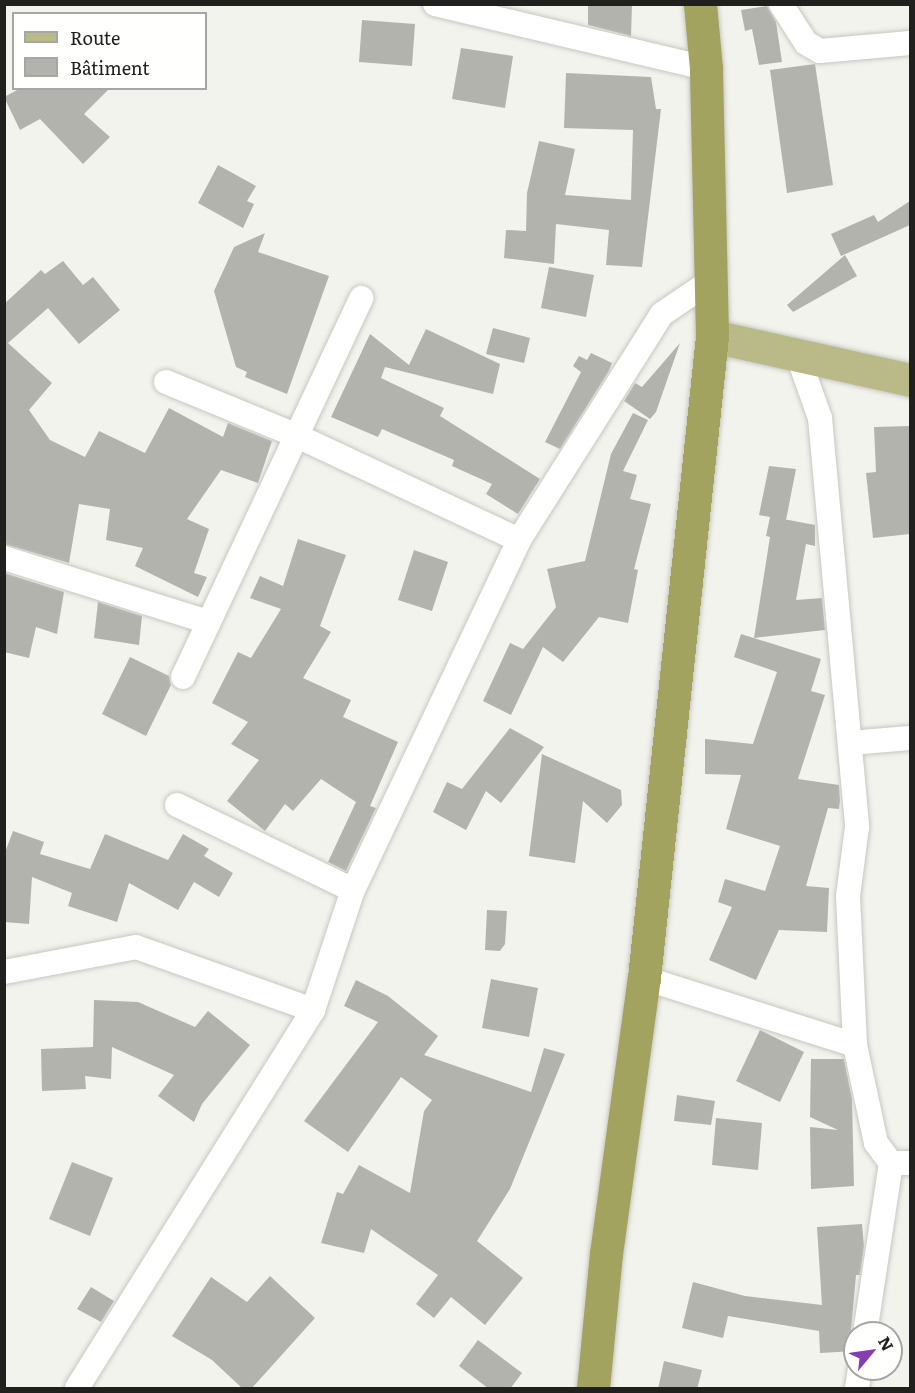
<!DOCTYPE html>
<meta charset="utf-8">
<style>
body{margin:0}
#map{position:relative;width:915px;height:1393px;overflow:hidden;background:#f3f3ed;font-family:Literata,serif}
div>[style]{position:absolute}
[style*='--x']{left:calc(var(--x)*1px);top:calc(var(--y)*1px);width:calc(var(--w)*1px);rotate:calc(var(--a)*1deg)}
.building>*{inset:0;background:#b3b3ad}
.roads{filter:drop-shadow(0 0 2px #c7c7c1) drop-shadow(0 0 2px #c7c7c1)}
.minor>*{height:24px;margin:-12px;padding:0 12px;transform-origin:12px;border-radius:12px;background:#fff}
.primary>*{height:33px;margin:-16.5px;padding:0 16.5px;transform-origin:16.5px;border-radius:16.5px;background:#baba88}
.trunk>*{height:33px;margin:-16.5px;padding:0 16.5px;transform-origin:16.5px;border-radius:16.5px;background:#a3a360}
span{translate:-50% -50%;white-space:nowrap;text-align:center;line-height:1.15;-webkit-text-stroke:6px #fffffe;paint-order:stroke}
.frame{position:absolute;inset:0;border:6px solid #20201e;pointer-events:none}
.legend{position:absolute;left:12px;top:12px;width:195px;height:78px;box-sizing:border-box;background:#fffffe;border:2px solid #a6a6a4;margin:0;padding:8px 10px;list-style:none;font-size:18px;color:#20201e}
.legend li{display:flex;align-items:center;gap:12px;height:30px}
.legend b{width:30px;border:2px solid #a6a6a4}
.north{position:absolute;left:843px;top:1321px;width:60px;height:60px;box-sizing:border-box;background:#fffffe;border:2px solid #a6a6a4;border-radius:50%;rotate:61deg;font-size:16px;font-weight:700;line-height:24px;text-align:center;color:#20201e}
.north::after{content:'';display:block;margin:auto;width:21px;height:27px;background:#853daf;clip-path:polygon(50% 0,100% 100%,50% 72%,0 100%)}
</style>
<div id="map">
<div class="building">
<div style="clip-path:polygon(588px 4px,632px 4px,631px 36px,588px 25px)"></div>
<div style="clip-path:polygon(767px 6px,776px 22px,782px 62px,759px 65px,752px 29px,745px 31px,741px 10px)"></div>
<div style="clip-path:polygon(362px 20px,415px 24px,412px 66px,359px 62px)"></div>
<div style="clip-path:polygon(461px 48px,513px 56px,505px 108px,452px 99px)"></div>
<div style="clip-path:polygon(815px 64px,833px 185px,787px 193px,770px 70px)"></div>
<div style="clip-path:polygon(566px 73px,651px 77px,656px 109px,661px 109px,642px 267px,606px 265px,609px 230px,556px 224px,554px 264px,504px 258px,506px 230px,526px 231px,527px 193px,539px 141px,575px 149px,565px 195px,631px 200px,633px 130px,564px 128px)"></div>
<div style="clip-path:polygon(21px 88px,110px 88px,84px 114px,110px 137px,83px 164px,40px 119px,20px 130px,4px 97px)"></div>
<div style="clip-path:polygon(218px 165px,256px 186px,247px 201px,254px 204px,243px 228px,198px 203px)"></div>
<div style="clip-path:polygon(910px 201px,910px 225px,841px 256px,831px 234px,874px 215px,878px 222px)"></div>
<div style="clip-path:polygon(265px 233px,258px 252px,329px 276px,287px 394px,245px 377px,247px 372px,236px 367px,214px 291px,234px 247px)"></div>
<div style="clip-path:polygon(845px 255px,857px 276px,793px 312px,787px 305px)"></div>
<div style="clip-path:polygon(63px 261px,83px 285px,93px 277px,120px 310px,79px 344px,48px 308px,8px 343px,52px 383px,29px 410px,50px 440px,85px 457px,99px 431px,145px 453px,169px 408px,223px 437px,228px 423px,272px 441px,258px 483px,221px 470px,187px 519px,209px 529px,194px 573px,207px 577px,198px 597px,135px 566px,143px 548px,106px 540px,110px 509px,79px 504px,69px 563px,4px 544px,4px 304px,41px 270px,45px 274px)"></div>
<div style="clip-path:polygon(549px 267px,594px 275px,586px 317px,541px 308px)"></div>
<div style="clip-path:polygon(493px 328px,530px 338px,524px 363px,486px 354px)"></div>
<div style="clip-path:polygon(426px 329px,500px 364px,493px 394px,385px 367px,381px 378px,444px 408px,440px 416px,540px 479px,518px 514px,486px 494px,492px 484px,452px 466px,454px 460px,382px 429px,378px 437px,331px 417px,370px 334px,409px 365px)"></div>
<div style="clip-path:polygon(680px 343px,656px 412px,650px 419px,624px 401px,635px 383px,642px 387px)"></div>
<div style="clip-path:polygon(591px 353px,612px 363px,609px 371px,560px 449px,545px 442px,581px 372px,573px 366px,579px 356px,587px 360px)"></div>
<div style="clip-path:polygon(633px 413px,648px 420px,623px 471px,637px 475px,630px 499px,651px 504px,634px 569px,638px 570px,628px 623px,599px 617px,563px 662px,543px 647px,511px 715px,483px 701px,510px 643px,523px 649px,556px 607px,547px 569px,585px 561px,611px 454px)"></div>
<div style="clip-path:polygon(910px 426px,910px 534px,873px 538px,866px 473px,876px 472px,874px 427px)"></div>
<div style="clip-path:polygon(769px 466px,796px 469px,786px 520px,778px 518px,815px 525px,815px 546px,806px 544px,796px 600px,822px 598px,825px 630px,754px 638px,770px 537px,766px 536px,770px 517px,759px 515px)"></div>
<div style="clip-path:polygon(298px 539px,346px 555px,320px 626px,331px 632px,303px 678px,351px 700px,343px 717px,398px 742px,370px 806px,376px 808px,346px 871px,328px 862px,356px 802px,321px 779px,293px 811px,285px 804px,265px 831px,227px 801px,259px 760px,231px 744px,248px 722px,212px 703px,238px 652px,251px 658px,281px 609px,250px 598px,260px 576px,283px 586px)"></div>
<div style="clip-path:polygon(414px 550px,448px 562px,432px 611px,398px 600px)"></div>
<div style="clip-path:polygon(4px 573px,64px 592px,57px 634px,36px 627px,29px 658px,4px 652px)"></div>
<div style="clip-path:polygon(98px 602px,142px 616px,139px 645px,94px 638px)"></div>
<div style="clip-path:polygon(741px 634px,821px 659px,811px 691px,825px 695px,798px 779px,839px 785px,840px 800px,839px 809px,828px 808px,806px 886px,829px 888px,827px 932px,779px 930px,756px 980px,709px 960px,732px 907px,718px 902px,725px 879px,765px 891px,780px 846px,726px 829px,741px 775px,705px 774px,705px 739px,753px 744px,777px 672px,734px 657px)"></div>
<div style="clip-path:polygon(130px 657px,169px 676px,171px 685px,146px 736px,102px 714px)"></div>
<div style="clip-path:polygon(510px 728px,544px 747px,501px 803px,486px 791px,466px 830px,433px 812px,447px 782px,462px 789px)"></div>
<div style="clip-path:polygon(542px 754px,621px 790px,622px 805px,607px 823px,583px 801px,575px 863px,529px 856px)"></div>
<div style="clip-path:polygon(13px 831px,44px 842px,40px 854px,90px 869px,105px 834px,168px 860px,183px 834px,209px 849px,204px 856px,233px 873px,219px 897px,194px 882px,178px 910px,129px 883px,117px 922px,68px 906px,72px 893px,32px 877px,29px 924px,4px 922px,4px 855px)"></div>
<div style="clip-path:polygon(487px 910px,507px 911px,505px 944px,500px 951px,485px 950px)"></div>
<div style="clip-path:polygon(491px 979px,538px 988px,529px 1037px,482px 1028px)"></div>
<div style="clip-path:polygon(356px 980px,388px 996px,438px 1036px,424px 1055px,531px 1092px,544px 1048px,565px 1054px,510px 1189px,477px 1241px,523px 1278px,485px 1325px,451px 1297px,434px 1318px,416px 1304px,438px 1275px,371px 1229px,364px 1253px,321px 1243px,337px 1192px,343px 1194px,359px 1165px,410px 1193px,424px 1111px,432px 1100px,401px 1077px,348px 1152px,304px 1121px,378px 1022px,344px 1006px)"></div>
<div style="clip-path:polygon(94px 1000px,138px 1002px,195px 1027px,208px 1011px,250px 1045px,202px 1104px,194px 1122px,158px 1096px,174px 1075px,112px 1047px,111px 1079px,85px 1076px,86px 1089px,42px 1091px,41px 1049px,93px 1047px)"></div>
<div style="clip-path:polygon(760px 1030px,804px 1052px,780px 1102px,736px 1081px)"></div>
<div style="clip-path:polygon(811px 1059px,844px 1059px,852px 1099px,854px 1186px,811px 1189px,810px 1127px,838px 1130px,810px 1117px)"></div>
<div style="clip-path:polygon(677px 1095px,715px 1101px,711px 1125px,674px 1121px)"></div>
<div style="clip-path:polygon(716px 1118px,762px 1123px,758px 1170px,712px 1165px)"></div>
<div style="clip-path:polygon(72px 1162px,113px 1178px,90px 1236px,49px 1219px)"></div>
<div style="clip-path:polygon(862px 1224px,864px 1246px,860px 1275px,856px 1275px,851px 1331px,855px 1351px,820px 1353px,819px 1331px,728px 1316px,723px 1338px,682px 1328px,693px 1282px,745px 1296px,822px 1305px,817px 1227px)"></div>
<div style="clip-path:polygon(270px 1276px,315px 1318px,251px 1389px,243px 1389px,212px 1360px,172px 1336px,211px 1277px,247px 1302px)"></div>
<div style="clip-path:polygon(91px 1287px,114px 1301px,101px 1322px,77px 1309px)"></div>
<div style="clip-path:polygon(478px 1340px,522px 1373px,510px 1389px,489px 1389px,459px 1366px)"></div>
<div style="clip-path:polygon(664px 1361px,702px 1370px,697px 1389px,658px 1389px)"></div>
</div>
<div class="roads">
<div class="minor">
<div style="--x:435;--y:4;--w:278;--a:13.3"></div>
<div style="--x:781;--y:4;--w:46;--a:57.3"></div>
<div style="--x:806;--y:43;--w:16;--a:30"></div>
<div style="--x:820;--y:51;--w:90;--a:-5.1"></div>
<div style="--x:798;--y:356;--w:66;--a:70.5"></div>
<div style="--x:820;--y:418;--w:411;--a:84.8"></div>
<div style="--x:857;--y:827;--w:70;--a:97.4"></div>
<div style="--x:848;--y:896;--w:149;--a:87.3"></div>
<div style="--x:855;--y:1045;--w:100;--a:77.9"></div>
<div style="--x:876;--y:1143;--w:25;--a:53"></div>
<div style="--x:891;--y:1163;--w:19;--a:0"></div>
<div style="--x:166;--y:382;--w:139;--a:22.3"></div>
<div style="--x:295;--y:435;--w:247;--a:25.1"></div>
<div style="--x:4;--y:558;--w:214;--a:17.4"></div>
<div style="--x:183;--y:677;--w:419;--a:-64.8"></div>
<div style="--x:850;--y:743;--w:60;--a:-4.8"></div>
<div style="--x:177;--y:805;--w:195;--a:25.8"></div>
<div style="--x:4;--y:972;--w:134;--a:-10.7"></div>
<div style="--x:136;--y:947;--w:188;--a:19.6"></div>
<div style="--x:644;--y:978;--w:221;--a:17.6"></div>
<div style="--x:865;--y:1333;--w:172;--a:-81.3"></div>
<div style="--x:77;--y:1388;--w:446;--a:-58"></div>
<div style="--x:313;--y:1010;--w:126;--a:-71.6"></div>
<div style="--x:353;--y:890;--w:387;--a:-64.6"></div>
<div style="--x:519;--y:540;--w:267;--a:-57.7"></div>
<div style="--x:662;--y:314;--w:60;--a:-34.2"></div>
<div style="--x:857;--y:1388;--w:19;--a:-81"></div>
</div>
<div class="primary">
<div style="--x:712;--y:336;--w:203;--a:12.5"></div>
</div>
<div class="trunk">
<div style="--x:593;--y:1388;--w:135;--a:-84.5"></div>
<div style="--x:606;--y:1254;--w:279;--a:-82.2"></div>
<div style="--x:644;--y:978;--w:646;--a:-83.95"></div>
<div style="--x:712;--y:336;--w:268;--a:-91.3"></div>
<div style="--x:706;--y:68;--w:64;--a:-95.4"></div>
</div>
</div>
<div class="frame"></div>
<ul class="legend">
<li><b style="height:8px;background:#baba88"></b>Route</li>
<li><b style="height:16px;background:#b3b3ad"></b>Bâtiment</li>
</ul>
<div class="north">N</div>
</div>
